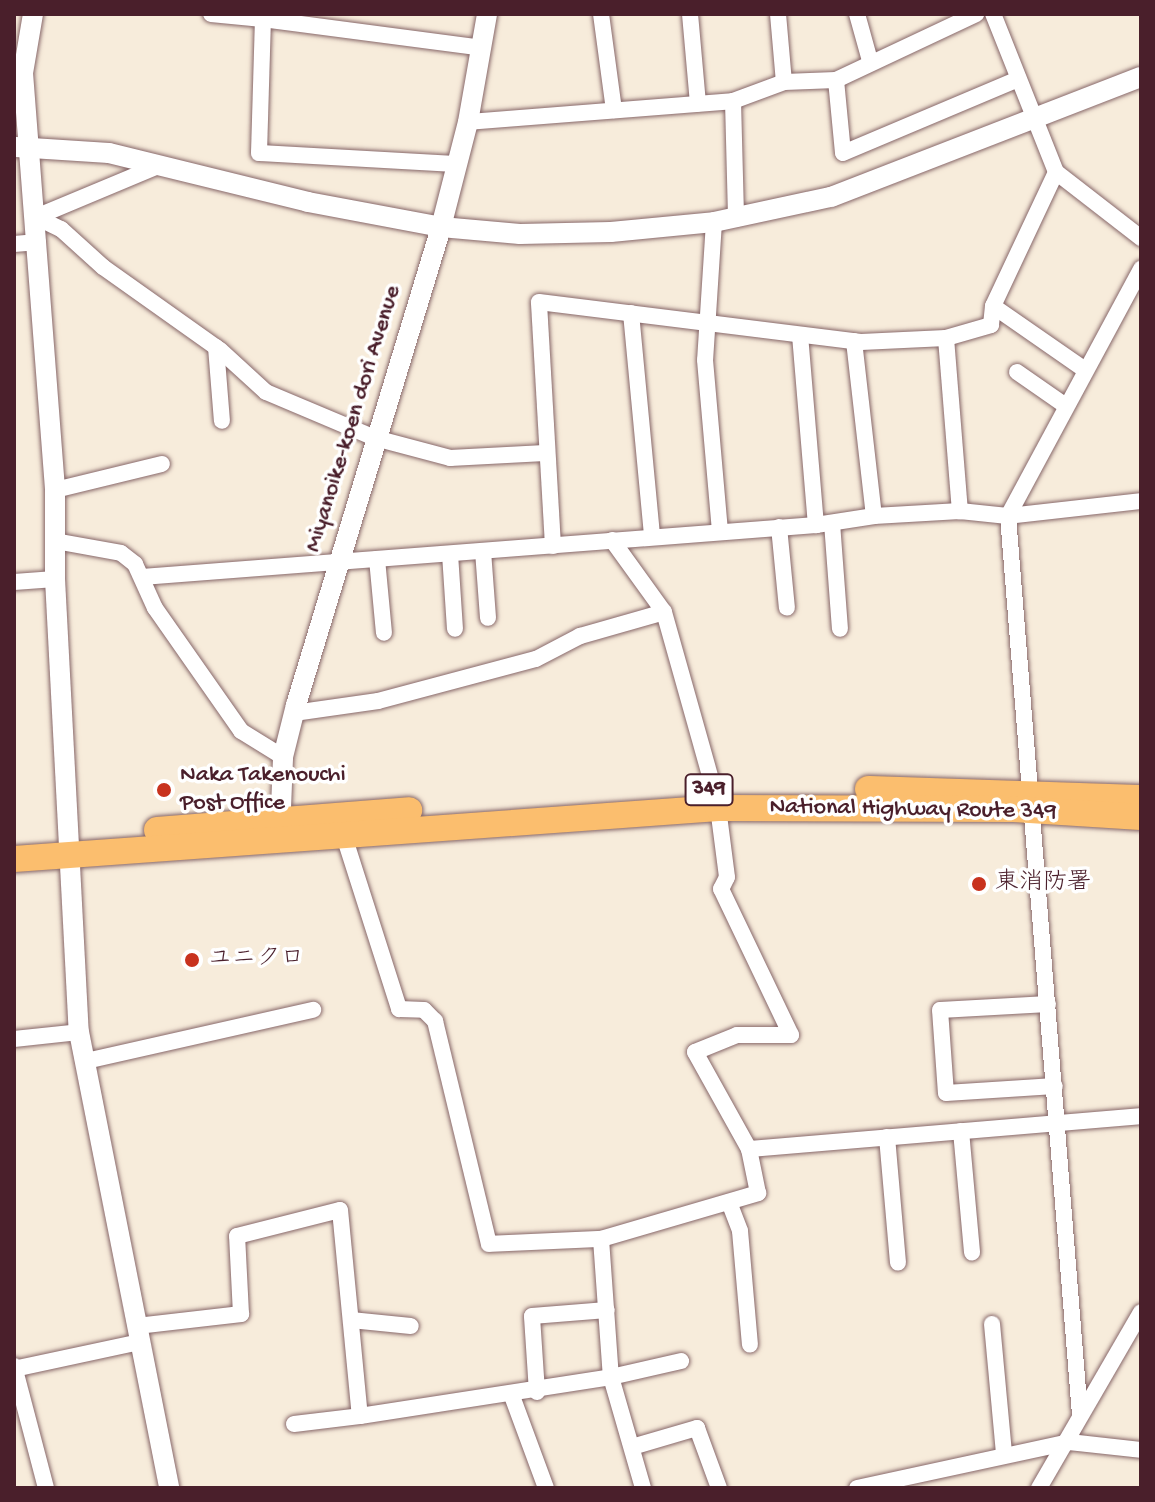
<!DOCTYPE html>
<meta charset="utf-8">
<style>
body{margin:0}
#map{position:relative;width:1155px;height:1502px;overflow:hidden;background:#f7ecdb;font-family:"Gochi Hand","Klee One",sans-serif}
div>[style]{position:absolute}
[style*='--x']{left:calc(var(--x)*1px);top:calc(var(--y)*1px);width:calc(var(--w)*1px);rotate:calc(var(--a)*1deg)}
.roads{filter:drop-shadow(0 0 2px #876769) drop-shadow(0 0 2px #876769)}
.minor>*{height:16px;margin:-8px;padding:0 8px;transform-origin:8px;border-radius:8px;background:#fff}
.tertiary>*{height:20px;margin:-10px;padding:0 10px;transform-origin:10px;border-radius:10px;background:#fff}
.trunk>*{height:26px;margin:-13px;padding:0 13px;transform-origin:13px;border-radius:13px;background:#fbbe6e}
.dots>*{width:22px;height:22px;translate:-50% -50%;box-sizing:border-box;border:4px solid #fff;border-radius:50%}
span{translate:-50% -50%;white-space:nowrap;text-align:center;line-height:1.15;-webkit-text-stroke:7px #fff;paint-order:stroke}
.shield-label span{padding:2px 6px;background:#fff;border:2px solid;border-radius:6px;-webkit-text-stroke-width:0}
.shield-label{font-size:22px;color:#4a1f2b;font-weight:700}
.street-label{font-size:24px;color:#4a1f2b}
.poi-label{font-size:24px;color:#4a1f2b}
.left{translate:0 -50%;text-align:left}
.frame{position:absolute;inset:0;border:16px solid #4a1f2b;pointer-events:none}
</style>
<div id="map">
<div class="roads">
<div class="minor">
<div style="--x:211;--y:14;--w:52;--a:5.5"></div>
<div style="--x:263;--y:19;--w:5;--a:-68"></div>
<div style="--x:601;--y:14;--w:97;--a:82.3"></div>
<div style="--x:690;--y:14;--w:90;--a:84.9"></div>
<div style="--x:778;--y:14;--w:68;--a:85"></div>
<div style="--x:784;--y:82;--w:52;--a:-2.2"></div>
<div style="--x:836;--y:80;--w:155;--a:-25.2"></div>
<div style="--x:857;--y:14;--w:49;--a:74.5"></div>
<div style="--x:836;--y:80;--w:73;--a:84.5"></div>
<div style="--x:843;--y:153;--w:190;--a:-22.9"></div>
<div style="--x:733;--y:101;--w:54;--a:-20.4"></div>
<div style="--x:468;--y:122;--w:266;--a:-4.5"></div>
<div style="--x:733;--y:101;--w:118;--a:88.5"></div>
<div style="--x:456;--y:164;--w:197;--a:-176.8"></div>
<div style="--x:259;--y:153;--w:134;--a:-88.3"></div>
<div style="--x:263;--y:19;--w:221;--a:7.5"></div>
<div style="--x:1056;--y:172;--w:108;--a:37.8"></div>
<div style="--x:36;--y:217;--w:28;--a:26"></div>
<div style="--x:61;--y:229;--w:57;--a:42.1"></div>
<div style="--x:103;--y:267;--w:143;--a:35.4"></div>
<div style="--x:220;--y:350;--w:62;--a:42.4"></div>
<div style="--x:266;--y:392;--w:118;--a:22.9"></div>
<div style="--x:375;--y:438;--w:78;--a:14.9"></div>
<div style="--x:450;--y:458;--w:95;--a:-3"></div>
<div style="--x:36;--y:217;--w:132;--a:-22.7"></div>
<div style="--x:714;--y:222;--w:138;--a:93.7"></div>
<div style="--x:705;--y:360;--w:171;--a:85"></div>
<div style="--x:14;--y:244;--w:24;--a:-5"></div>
<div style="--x:993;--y:306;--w:112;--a:34.8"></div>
<div style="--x:631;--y:313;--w:224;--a:84.6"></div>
<div style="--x:800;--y:335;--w:191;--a:85.2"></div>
<div style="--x:946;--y:338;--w:174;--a:85.4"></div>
<div style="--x:854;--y:341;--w:176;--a:83.5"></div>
<div style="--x:216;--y:347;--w:74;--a:85.4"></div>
<div style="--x:1017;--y:372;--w:60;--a:34.8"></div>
<div style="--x:55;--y:490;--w:110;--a:-13.7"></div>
<div style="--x:832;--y:523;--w:106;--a:85.7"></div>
<div style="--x:779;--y:527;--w:81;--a:84.4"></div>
<div style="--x:612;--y:540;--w:89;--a:54.2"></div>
<div style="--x:664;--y:612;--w:185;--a:74.3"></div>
<div style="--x:55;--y:541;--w:67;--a:10.3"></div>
<div style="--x:121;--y:553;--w:18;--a:38"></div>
<div style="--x:135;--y:564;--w:48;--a:65.6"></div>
<div style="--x:155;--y:608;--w:150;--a:55"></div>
<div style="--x:241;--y:731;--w:49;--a:31.8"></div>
<div style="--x:553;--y:546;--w:244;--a:-93.3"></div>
<div style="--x:539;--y:302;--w:324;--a:7.1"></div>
<div style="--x:861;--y:342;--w:85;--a:-2.7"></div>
<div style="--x:946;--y:338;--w:47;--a:-16.1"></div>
<div style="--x:991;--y:325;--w:19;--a:-84"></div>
<div style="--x:993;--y:306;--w:148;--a:-64.8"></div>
<div style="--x:1056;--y:172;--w:170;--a:-111.7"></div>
<div style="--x:483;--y:551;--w:67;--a:85.7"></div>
<div style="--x:450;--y:554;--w:75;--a:86.2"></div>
<div style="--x:377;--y:559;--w:74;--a:84.6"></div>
<div style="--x:142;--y:577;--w:676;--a:-4.41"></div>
<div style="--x:816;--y:525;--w:59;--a:-8.8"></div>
<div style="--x:874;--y:516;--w:86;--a:-3.3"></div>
<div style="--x:960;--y:511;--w:48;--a:5.9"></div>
<div style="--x:1008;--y:516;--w:134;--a:-6.4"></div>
<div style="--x:14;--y:582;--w:41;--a:-4.2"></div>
<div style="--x:294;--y:713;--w:85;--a:-8.1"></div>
<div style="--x:378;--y:701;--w:163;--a:-14.9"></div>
<div style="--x:536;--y:659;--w:50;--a:-27.6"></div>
<div style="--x:580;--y:636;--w:87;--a:-15.9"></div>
<div style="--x:343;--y:833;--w:185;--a:72.3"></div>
<div style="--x:399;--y:1009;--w:25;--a:2"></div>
<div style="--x:424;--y:1010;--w:16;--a:45"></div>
<div style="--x:435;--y:1021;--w:229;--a:76.4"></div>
<div style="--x:489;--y:1244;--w:112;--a:-2.6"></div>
<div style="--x:601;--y:1239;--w:138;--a:85.9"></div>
<div style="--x:611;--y:1377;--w:72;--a:-12.9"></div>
<div style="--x:1048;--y:1004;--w:108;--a:176.8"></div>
<div style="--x:940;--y:1010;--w:83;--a:85.9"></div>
<div style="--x:946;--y:1093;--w:109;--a:-3.7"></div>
<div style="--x:14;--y:1039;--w:65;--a:-6.1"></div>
<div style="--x:86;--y:1061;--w:233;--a:-12.7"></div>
<div style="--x:961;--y:1131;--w:122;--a:84.8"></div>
<div style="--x:887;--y:1137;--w:126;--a:85"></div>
<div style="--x:749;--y:1149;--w:393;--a:-4.8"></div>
<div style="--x:729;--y:1202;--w:31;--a:69"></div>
<div style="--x:740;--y:1231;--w:114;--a:85"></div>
<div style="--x:601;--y:1239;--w:164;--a:-16.3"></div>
<div style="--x:758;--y:1193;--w:45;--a:-101.6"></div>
<div style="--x:749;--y:1149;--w:111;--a:-119.1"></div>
<div style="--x:695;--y:1052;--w:45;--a:-22"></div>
<div style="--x:737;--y:1035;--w:54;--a:0"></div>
<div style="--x:791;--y:1035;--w:162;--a:-115.6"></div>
<div style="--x:721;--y:889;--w:13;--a:-63"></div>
<div style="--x:727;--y:877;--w:70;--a:-97.4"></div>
<div style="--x:351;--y:1320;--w:60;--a:5.7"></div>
<div style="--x:992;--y:1324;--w:131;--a:84.7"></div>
<div style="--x:137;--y:1326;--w:105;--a:-6.6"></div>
<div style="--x:241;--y:1314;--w:78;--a:-92.9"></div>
<div style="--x:237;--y:1236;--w:106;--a:-14.2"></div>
<div style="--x:340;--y:1210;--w:207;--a:84.5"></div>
<div style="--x:360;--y:1416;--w:254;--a:-8.8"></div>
<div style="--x:611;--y:1377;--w:116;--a:73.9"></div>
<div style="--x:14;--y:1366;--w:126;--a:75.3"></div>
<div style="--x:14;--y:1369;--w:129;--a:-12.1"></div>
<div style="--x:537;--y:1392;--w:76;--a:-93.8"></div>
<div style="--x:532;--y:1316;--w:75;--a:-4.6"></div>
<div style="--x:512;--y:1396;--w:98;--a:69.7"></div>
<div style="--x:1080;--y:1415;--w:902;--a:-94.58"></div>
<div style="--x:1008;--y:516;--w:281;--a:-61.7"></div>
<div style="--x:294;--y:1424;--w:66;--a:-6.9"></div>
<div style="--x:632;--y:1447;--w:68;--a:-16.3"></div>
<div style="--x:697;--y:1428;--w:64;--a:69.9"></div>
<div style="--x:857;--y:1488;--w:217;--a:-12.2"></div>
<div style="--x:1069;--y:1442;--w:72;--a:6.3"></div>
<div style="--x:1039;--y:1488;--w:203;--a:-59.9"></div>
</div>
<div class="tertiary">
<div style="--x:33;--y:14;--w:60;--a:99.6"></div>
<div style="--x:23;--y:73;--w:418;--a:85.6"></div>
<div style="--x:55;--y:490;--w:89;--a:90"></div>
<div style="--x:55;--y:579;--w:454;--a:87"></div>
<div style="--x:79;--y:1032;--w:465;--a:78.8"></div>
<div style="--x:16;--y:147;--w:93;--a:3.7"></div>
<div style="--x:109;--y:153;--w:205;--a:13.8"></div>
<div style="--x:308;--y:202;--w:135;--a:10.6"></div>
<div style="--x:441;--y:227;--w:79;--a:5.1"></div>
<div style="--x:520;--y:234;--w:91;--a:-1.3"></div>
<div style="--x:611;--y:232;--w:103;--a:-5.5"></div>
<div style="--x:714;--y:222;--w:120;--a:-12.1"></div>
<div style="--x:831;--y:197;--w:332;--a:-21.2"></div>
<div style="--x:280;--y:833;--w:76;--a:-87.7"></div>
<div style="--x:283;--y:757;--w:54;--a:-76"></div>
<div style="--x:296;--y:705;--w:500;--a:-73.1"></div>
<div style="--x:441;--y:227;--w:108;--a:-75.6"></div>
<div style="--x:468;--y:122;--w:110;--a:-80"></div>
</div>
<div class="trunk">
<div style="--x:868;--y:789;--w:273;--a:1.9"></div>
<div style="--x:157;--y:830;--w:253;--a:-4.5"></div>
<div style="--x:14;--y:859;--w:706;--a:-4.14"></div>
<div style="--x:718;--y:808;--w:296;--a:0.2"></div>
<div style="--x:1014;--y:809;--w:127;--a:3.6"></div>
</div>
</div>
<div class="dots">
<div style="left:164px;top:790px;background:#c8321e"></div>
<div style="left:979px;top:884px;background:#c8321e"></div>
<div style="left:192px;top:960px;background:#c8321e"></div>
</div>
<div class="shield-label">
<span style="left:709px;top:790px">349</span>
</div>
<div class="street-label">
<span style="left:354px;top:419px;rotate:-73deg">Miyanoike-koen dori Avenue</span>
<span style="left:913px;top:810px;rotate:1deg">National Highway Route 349</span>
</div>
<div class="poi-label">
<span class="left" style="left:180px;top:790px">Naka Takenouchi<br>Post Office</span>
<span class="left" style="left:995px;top:884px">東消防署</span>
<span class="left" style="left:208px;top:960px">ユニクロ</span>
</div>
<div class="frame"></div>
</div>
